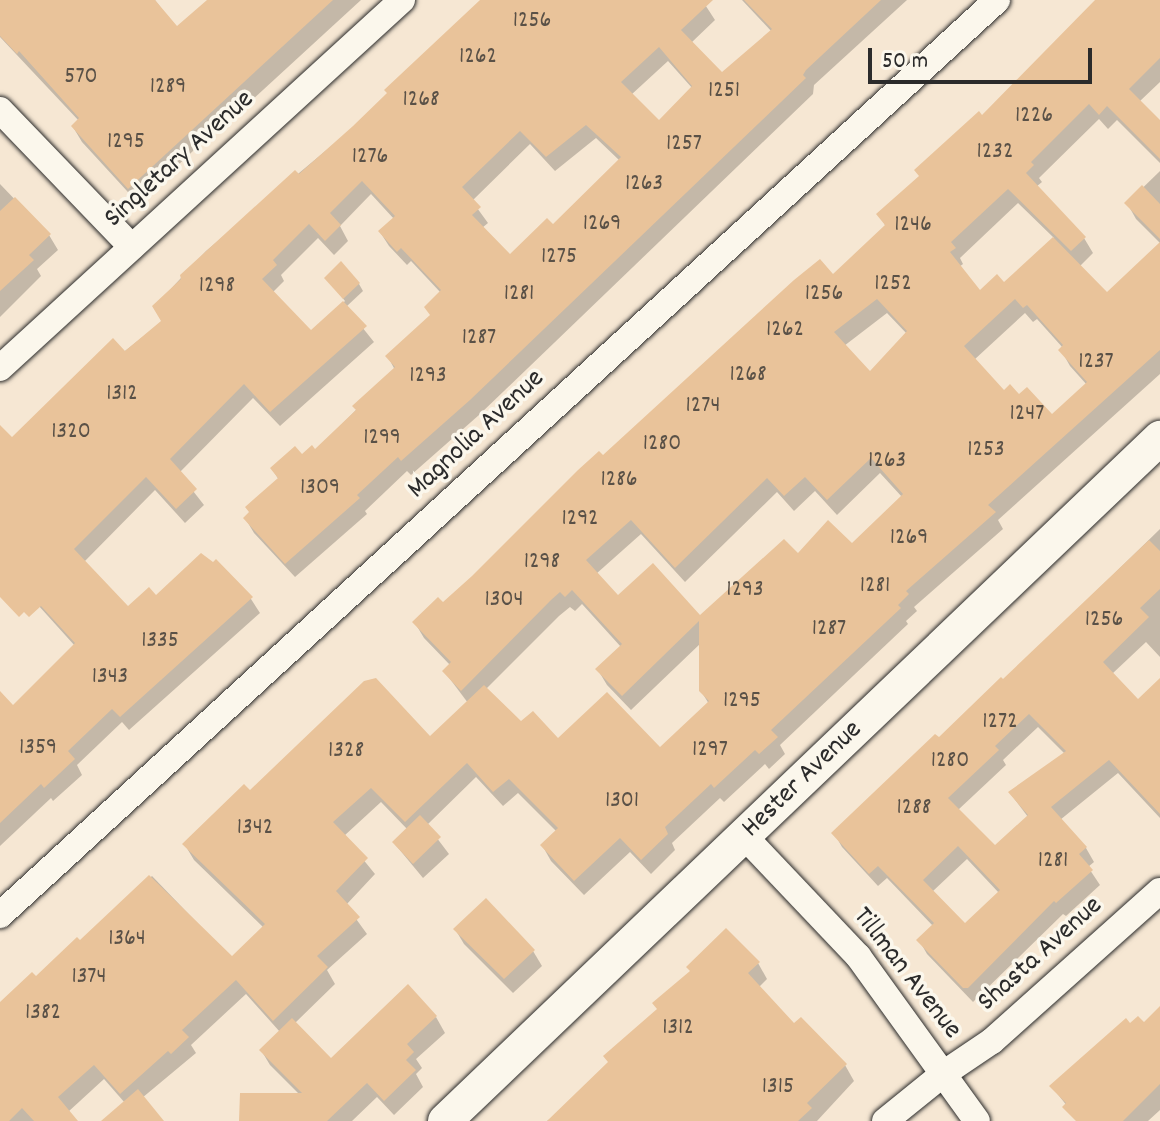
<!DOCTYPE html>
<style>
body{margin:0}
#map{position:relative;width:1160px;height:1121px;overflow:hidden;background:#f6e7d3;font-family:Dekko,sans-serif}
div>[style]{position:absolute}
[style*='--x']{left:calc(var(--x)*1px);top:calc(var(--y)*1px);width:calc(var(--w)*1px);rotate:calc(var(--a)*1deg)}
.shadow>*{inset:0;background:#0003}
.building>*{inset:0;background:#e9c39a}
.roads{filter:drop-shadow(0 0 2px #2b2b2b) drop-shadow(0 0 2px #2b2b2b)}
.minor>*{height:26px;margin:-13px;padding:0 13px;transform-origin:13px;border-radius:13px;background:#fbf7ec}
.tertiary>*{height:34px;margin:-17px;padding:0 17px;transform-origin:17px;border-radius:17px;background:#fbf7ec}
span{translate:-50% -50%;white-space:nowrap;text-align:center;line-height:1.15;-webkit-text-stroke:7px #fbf7ec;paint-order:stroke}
.number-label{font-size:24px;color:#5a5147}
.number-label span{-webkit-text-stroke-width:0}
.street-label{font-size:28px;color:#2b2b2b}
.scale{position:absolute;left:868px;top:48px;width:224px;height:36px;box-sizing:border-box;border:4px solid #2b2b2b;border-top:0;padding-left:10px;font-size:24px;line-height:28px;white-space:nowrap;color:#2b2b2b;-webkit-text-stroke:6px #fbf7ec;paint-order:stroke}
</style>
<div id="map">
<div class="shadow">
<div style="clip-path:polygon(0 0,155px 0,177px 29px,210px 0,361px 0,251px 101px,249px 98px,138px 203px,82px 142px,73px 127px,79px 121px,0 37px)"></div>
<div style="clip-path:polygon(evenodd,483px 0,702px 0,715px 20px,691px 43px,722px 74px,772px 32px,742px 0,907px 0,814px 85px,813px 94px,479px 415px,411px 475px,407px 471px,365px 511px,367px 514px,295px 577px,254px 533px,245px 518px,279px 480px,272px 469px,315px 452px,395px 370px,388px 357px,432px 316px,441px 293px,411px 261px,407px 265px,389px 246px,380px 232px,394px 219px,371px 194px,340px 226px,348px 241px,334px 255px,318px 238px,281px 275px,284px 281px,272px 293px,311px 333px,345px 301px,326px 278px,359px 284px,363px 291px,346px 307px,374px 342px,280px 426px,253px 398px,179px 473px,204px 505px,185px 523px,155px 490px,84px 562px,128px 609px,155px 598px,251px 599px,260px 613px,129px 730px,122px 722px,77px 765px,82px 775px,53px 801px,51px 798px,0 846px,0 707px,13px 708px,75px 646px,38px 605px,0 580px,0 442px,12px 440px,163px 321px,155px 306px,206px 251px,354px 127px,483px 0,668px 61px,693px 89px,659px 123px,631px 95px,668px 61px,483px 0,596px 138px,620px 161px,553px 226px,510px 257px,482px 228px,488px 223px,472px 201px,530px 144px,555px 171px,596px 138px)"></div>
<div style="clip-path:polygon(evenodd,1100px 0,1160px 0,1160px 82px,1139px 102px,1160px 123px,1160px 163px,1117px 120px,1108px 129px,1099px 119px,1039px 178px,1042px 182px,1036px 187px,1084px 238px,1093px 253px,1079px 267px,1107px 295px,1160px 245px,1160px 374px,998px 520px,1003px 529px,914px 607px,917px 611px,906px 621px,908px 624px,780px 745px,785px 754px,769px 769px,765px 764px,724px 802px,720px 798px,672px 843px,675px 850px,651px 874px,630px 852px,584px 895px,551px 861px,542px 845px,557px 832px,518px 793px,503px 806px,476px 777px,427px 825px,449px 854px,423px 878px,394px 843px,408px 830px,381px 802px,344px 836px,375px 874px,346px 905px,367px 934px,327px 970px,335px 984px,294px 1024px,331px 1061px,436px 1017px,445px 1033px,416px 1059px,422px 1068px,416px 1074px,423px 1087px,394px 1115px,377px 1097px,352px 1121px,241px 1121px,300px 1095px,270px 1065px,261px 1050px,280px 1032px,246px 994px,191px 1045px,196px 1053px,142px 1098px,161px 1121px,104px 1121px,125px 1103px,104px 1079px,68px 1112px,76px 1121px,0 1121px,0 1005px,80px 943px,152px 876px,232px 959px,264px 928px,194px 860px,185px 845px,250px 793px,430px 739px,468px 703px,444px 671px,450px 665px,424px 638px,415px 623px,443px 604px,603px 458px,832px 277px,886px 227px,879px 214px,982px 118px,1100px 0,1018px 203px,1054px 238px,1004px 285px,980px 292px,959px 267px,963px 264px,960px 258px,1018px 203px,1100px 0,887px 313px,907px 334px,870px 374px,844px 346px,887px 313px,1100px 0,1025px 313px,1033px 322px,1037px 319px,1063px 348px,1061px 350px,1070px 366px,1087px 385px,1052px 416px,1019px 396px,1004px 393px,974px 360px,1025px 313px,1100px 0,880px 473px,902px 497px,852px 545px,798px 555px,700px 618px,618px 598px,596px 574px,641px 534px,685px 582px,777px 492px,794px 511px,815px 491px,837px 515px,880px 473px,1100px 0,582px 604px,621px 647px,598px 670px,607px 685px,631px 710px,701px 643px,701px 691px,709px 704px,660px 750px,558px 741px,521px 724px,486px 689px,559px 616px,570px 607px,575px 611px,582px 604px)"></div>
<div style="clip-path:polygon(1160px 171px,1160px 243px,1136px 219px,1127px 203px)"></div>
<div style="clip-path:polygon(0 184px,49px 235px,58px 250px,37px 269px,41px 276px,0 317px)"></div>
<div style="clip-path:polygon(evenodd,1160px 529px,1160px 657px,1146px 642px,1112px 674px,1137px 702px,1160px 681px,1160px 818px,1118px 773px,1060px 820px,1086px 848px,1094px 862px,1088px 867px,1100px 885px,1066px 916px,1063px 914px,973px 1002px,927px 954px,919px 940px,933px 926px,887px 878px,878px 886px,842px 847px,834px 833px,1003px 682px,1160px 529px,1038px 727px,1065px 754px,1010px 793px,1028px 817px,995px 848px,958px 810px,1006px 765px,1003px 760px,1038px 727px,1160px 529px,967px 859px,999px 893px,965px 926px,932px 892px,967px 859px)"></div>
<div style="clip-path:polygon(455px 929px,533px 951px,542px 966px,513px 993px,464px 944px)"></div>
<div style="clip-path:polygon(758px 963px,767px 979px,759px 987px,794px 1026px,845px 1065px,854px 1081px,817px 1121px,547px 1121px)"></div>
<div style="clip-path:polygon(1160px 1009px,1160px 1110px,1148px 1121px,1079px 1121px,1052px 1087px,1144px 1025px)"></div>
</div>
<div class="building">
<div style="clip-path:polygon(0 0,155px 0,177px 26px,207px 0,333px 0,128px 189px,71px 126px,79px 118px,19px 51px,17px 54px,0 36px)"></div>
<div style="clip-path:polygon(evenodd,480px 0,713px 0,681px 30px,722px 72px,772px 29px,744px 0,881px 0,806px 70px,803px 75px,806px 78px,470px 400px,401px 461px,398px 457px,357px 495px,360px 498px,285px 564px,243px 518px,249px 512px,245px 507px,278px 478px,270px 468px,295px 446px,302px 454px,312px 445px,315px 449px,356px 410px,352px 406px,395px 367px,385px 356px,430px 315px,424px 307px,441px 290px,401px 248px,397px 252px,378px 231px,395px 216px,362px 181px,330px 213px,341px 225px,325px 241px,309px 224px,273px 260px,277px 265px,262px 279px,311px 330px,343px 301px,367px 326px,270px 412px,244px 384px,170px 459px,197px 489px,176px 509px,146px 477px,74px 549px,128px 606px,149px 587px,156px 595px,201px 553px,213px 562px,216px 559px,253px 597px,120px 717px,112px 709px,68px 751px,75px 759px,44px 788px,41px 784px,0 823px,0 691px,13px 705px,75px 643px,41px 606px,29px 617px,24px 612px,19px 617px,0 597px,0 425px,12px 437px,113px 338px,125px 351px,161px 321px,152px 306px,181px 279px,180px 275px,295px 170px,299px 174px,353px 126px,387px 93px,384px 90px,480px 0,659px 47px,692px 86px,659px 120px,621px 82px,659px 47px,480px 0,586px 125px,621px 157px,553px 224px,547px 218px,510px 254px,472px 215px,481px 207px,462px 187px,520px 131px,546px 157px,586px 125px)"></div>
<div style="clip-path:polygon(evenodd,1095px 0,1160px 0,1160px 58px,1129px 89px,1160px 120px,1160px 159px,1107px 106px,1099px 115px,1089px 104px,1031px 162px,1034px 165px,1026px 173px,1086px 237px,1071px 251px,1008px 189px,951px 242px,956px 248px,950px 252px,980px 290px,997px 274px,1004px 282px,1053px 237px,1107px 292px,1160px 242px,1160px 350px,988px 505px,996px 512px,906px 591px,909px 594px,898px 605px,901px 608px,771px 730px,778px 737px,759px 754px,755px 750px,714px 788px,711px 784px,665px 827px,668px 834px,641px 860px,620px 838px,574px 881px,540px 845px,558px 828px,509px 779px,493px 792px,467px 763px,405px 822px,371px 788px,333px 822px,368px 858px,336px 891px,360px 917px,317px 956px,328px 967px,273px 1021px,236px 980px,182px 1030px,189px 1037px,171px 1054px,168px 1051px,120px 1094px,94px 1065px,58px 1097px,78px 1121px,34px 1121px,22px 1108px,9px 1121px,0 1121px,0 1002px,32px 972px,36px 976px,77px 937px,80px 940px,149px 875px,232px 956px,265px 924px,182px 844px,244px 784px,250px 790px,364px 681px,376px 678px,430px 736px,484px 685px,521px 721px,533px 711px,558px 738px,607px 692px,660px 747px,709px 701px,699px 691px,699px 621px,622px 696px,595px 669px,622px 644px,572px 590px,565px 597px,560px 592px,551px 600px,461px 691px,442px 671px,451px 662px,412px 622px,438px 597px,443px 602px,472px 576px,578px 470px,599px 451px,603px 455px,794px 280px,820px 259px,833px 274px,885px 225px,876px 214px,919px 176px,914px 170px,979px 111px,982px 115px,1095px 0,877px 299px,907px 331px,870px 371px,834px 332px,877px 299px,1095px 0,1015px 299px,1023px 308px,1027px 305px,1063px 345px,1058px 350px,1087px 382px,1052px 414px,1027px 387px,1019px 394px,1010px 384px,1004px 390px,964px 346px,1015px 299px,1095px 0,871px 458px,903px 494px,852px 543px,828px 520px,798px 553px,784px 539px,700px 615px,653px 563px,618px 595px,586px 560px,631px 520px,675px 568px,767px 478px,784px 496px,805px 477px,827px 500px,871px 458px)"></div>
<div style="clip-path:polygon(1142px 185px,1160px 204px,1160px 239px,1124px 203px)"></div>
<div style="clip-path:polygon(15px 197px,51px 234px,29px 255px,34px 260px,0 291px,0 211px)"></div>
<div style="clip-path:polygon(341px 261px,360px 283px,343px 299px,324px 278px)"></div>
<div style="clip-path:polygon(evenodd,1149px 540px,1160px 551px,1160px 589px,1140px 608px,1149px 617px,1103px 662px,1138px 699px,1160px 678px,1160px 814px,1109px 760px,1051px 807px,1087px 847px,1079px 854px,1093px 870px,1056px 903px,1054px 901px,968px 988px,963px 988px,916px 940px,934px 923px,878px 866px,869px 874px,831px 833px,935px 734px,939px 737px,1001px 677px,1003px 679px,1149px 540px,1029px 714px,1066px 751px,1008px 792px,1028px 815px,995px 845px,948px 798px,999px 750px,995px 746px,1029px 714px,1149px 540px,958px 846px,1000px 890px,965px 923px,923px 880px,958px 846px)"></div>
<div style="clip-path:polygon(420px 815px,441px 837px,413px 864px,392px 842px)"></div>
<div style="clip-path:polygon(486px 898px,535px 950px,504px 979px,453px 929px)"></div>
<div style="clip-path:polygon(726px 928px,760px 962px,748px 973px,794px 1023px,801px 1017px,847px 1064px,807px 1103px,812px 1108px,798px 1121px,547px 1121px,608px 1062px,603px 1056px,657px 1009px,652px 1003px,690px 971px,686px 967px)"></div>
<div style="clip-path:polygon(408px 984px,437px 1016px,407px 1044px,414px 1052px,406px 1060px,416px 1070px,384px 1101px,367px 1083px,327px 1121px,239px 1121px,240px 1093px,302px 1093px,259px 1050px,292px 1018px,331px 1058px)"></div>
<div style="clip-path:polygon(1160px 1006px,1160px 1084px,1123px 1121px,1076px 1121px,1062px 1107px,1066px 1103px,1049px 1086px,1126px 1018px,1130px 1023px,1138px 1016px,1144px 1022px)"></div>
<div style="clip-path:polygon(138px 1089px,164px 1121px,101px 1121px)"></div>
</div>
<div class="roads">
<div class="minor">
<div style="--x:0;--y:110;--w:190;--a:46.1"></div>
<div style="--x:0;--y:368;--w:545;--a:-42.47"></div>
<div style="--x:744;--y:836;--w:166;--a:46.5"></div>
<div style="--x:858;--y:956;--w:203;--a:54.2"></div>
<div style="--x:0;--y:915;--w:1353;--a:-42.54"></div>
<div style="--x:885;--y:1121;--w:75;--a:-39"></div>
<div style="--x:943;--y:1074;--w:59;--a:-34"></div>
<div style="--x:992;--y:1041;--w:225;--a:-41.8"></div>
</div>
<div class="tertiary">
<div style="--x:445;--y:1121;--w:989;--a:-43.69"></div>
</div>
</div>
<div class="number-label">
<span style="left:532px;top:22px">1256</span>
<span style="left:478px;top:58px">1262</span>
<span style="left:81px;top:78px">570</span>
<span style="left:168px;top:88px">1289</span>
<span style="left:724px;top:92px">1251</span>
<span style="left:421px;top:101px">1268</span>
<span style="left:1034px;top:117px">1226</span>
<span style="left:126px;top:143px">1295</span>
<span style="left:684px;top:145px">1257</span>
<span style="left:995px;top:153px">1232</span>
<span style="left:370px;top:158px">1276</span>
<span style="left:644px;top:185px">1263</span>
<span style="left:602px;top:225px">1269</span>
<span style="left:913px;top:226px">1246</span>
<span style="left:559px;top:258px">1275</span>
<span style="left:893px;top:285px">1252</span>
<span style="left:217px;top:287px">1298</span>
<span style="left:519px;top:295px">1281</span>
<span style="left:824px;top:295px">1256</span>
<span style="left:785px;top:331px">1262</span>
<span style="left:479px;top:339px">1287</span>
<span style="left:1096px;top:363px">1237</span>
<span style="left:748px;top:376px">1268</span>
<span style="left:428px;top:377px">1293</span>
<span style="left:122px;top:395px">1312</span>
<span style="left:703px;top:407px">1274</span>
<span style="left:1027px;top:415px">1247</span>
<span style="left:71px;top:433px">1320</span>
<span style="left:382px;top:439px">1299</span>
<span style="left:662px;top:445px">1280</span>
<span style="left:986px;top:451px">1253</span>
<span style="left:887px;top:462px">1263</span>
<span style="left:619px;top:481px">1286</span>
<span style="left:320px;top:489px">1309</span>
<span style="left:580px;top:520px">1292</span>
<span style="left:909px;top:539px">1269</span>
<span style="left:542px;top:563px">1298</span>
<span style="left:875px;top:587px">1281</span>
<span style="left:745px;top:591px">1293</span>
<span style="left:504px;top:601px">1304</span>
<span style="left:1104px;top:621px">1256</span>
<span style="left:829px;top:630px">1287</span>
<span style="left:160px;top:642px">1335</span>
<span style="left:110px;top:678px">1343</span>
<span style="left:742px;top:702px">1295</span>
<span style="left:1000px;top:723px">1272</span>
<span style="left:38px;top:749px">1359</span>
<span style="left:710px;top:751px">1297</span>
<span style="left:346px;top:752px">1328</span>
<span style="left:950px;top:762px">1280</span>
<span style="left:622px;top:802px">1301</span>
<span style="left:914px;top:809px">1288</span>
<span style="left:255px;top:829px">1342</span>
<span style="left:1053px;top:862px">1281</span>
<span style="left:127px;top:940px">1364</span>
<span style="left:89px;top:978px">1374</span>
<span style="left:43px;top:1014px">1382</span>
<span style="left:678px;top:1029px">1312</span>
<span style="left:778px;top:1088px">1315</span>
</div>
<div class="street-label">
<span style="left:180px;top:160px;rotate:-42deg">Singletary Avenue</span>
<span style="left:477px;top:435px;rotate:-43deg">Magnolia Avenue</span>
<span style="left:803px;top:780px;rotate:-44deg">Hester Avenue</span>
<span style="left:1041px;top:955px;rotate:-42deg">Shasta Avenue</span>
<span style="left:906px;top:974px;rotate:52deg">Tillman Avenue</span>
</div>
<div class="scale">50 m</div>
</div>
